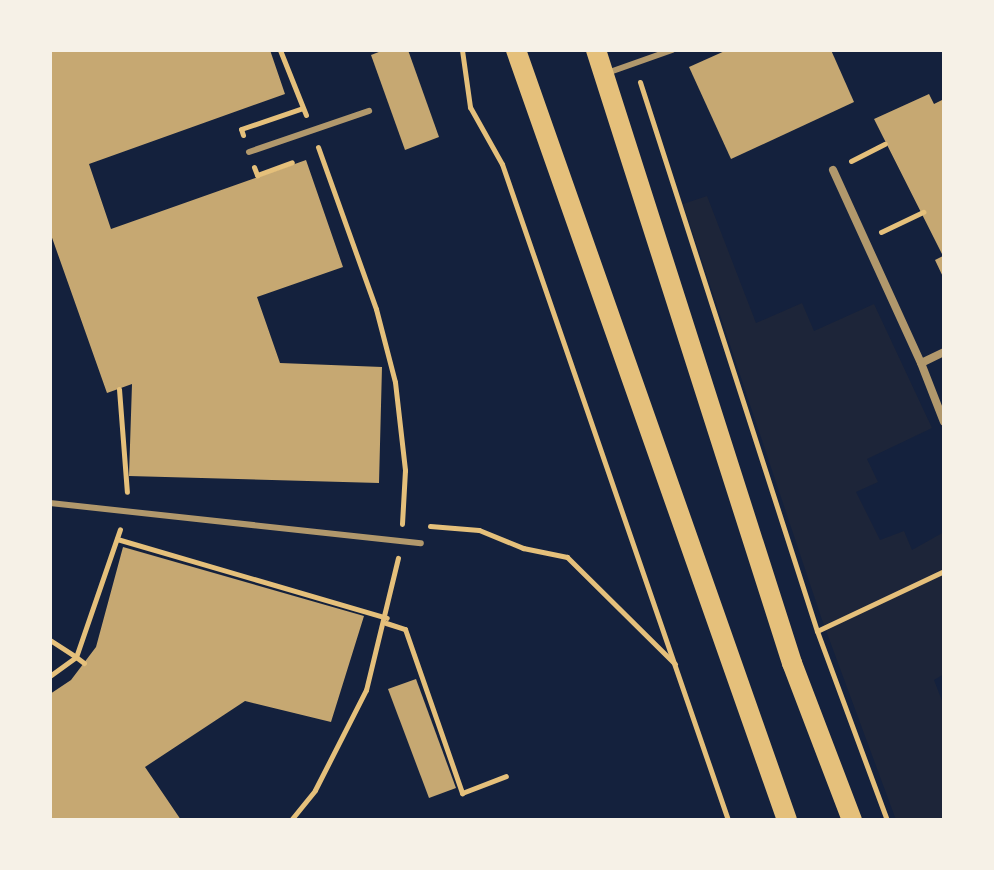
<!DOCTYPE html>
<style>
body{margin:0}
#map{position:relative;width:994px;height:870px;overflow:hidden;background:#14213d;font-family:"Golos Text",sans-serif}
div>[style]{position:absolute}
[style*='--x']{left:calc(var(--x)*1px);top:calc(var(--y)*1px);width:calc(var(--w)*1px);rotate:calc(var(--a)*1deg)}
.green>*{inset:0;background:#1d2539}
.building>*{inset:0;background:#c6a872}
.path>*{height:5px;margin:-2.5px;padding:0 2.5px;transform-origin:2.5px;border-radius:2.5px;background:#e5c07b}
.service>*{height:6px;margin:-3px;padding:0 3px;transform-origin:3px;border-radius:3px;background:#b1986c}
.minor>*{height:8px;margin:-4px;padding:0 4px;transform-origin:4px;border-radius:4px;background:#b1986c}
.primary>*{height:20px;margin:-10px;padding:0 10px;transform-origin:10px;border-radius:10px;background:#e5c07b}
span{translate:-50% -50%;white-space:nowrap;text-align:center;line-height:1.15;-webkit-text-stroke:7px #f6f1e7;paint-order:stroke}
.frame{position:absolute;inset:0;border:52px solid #f6f1e7;pointer-events:none}
</style>
<div id="map">
<div class="green">
<div style="clip-path:polygon(707px 196px,756px 323px,802px 303px,814px 331px,874px 304px,932px 428px,867px 459px,878px 482px,856px 492px,880px 540px,904px 531px,912px 550px,944px 532px,944px 674px,934px 680px,944px 706px,944px 820px,896px 820px,821px 617px,683px 204px)"></div>
</div>
<div class="building">
<div style="clip-path:polygon(50px 50px,270px 50px,285px 94px,89px 164px,111px 229px,306px 160px,343px 267px,257px 297px,280px 363px,382px 367px,379px 483px,129px 476px,132px 384px,107px 393px,50px 232px)"></div>
<div style="clip-path:polygon(384px 50px,408px 50px,439px 137px,405px 150px,371px 55px)"></div>
<div style="clip-path:polygon(727px 50px,831px 50px,854px 102px,731px 159px,689px 67px)"></div>
<div style="clip-path:polygon(929px 94px,934px 104px,944px 99px,944px 279px,935px 260px,943px 256px,874px 119px)"></div>
<div style="clip-path:polygon(123px 547px,364px 616px,331px 722px,245px 701px,145px 767px,181px 820px,50px 820px,50px 694px,71px 680px,96px 647px)"></div>
<div style="clip-path:polygon(416px 679px,456px 788px,429px 798px,388px 689px)"></div>
</div>
<div class="path">
<div style="--x:280;--y:50;--w:70;--a:68.2"></div>
<div style="--x:462;--y:50;--w:58;--a:82"></div>
<div style="--x:470;--y:107;--w:65;--a:60.7"></div>
<div style="--x:502;--y:164;--w:694;--a:70.99"></div>
<div style="--x:640;--y:82;--w:577;--a:72.13"></div>
<div style="--x:817;--y:631;--w:202;--a:69.7"></div>
<div style="--x:243;--y:135;--w:6;--a:-108"></div>
<div style="--x:241;--y:129;--w:65;--a:-18.7"></div>
<div style="--x:318;--y:147;--w:172;--a:70.3"></div>
<div style="--x:376;--y:309;--w:75;--a:75.4"></div>
<div style="--x:395;--y:382;--w:89;--a:83.5"></div>
<div style="--x:405;--y:470;--w:54;--a:93.2"></div>
<div style="--x:851;--y:161;--w:38;--a:-27"></div>
<div style="--x:254;--y:167;--w:9;--a:69"></div>
<div style="--x:257;--y:175;--w:37;--a:-20"></div>
<div style="--x:881;--y:232;--w:47;--a:-25.5"></div>
<div style="--x:119;--y:389;--w:103;--a:85.6"></div>
<div style="--x:430;--y:526;--w:49;--a:4.7"></div>
<div style="--x:479;--y:530;--w:48;--a:22.2"></div>
<div style="--x:523;--y:548;--w:45;--a:11.6"></div>
<div style="--x:567;--y:557;--w:152;--a:44.7"></div>
<div style="--x:117;--y:539;--w:281;--a:16.3"></div>
<div style="--x:386;--y:623;--w:20;--a:18"></div>
<div style="--x:405;--y:629;--w:174;--a:70.8"></div>
<div style="--x:462;--y:793;--w:47;--a:-21.1"></div>
<div style="--x:817;--y:631;--w:140;--a:-25.3"></div>
<div style="--x:50;--y:640;--w:31;--a:33"></div>
<div style="--x:76;--y:657;--w:32;--a:144"></div>
<div style="--x:84;--y:663;--w:10;--a:-143"></div>
<div style="--x:76;--y:657;--w:135;--a:-71"></div>
<div style="--x:291;--y:820;--w:38;--a:-51"></div>
<div style="--x:315;--y:790;--w:112;--a:-63"></div>
<div style="--x:366;--y:690;--w:136;--a:-76.4"></div>
</div>
<div class="service">
<div style="--x:607;--y:73;--w:69;--a:-19.5"></div>
<div style="--x:249;--y:152;--w:127;--a:-18.9"></div>
<div style="--x:50;--y:503;--w:373;--a:6.2"></div>
</div>
<div class="minor">
<div style="--x:833;--y:170;--w:212;--a:65.5"></div>
<div style="--x:944;--y:352;--w:25;--a:154"></div>
<div style="--x:921;--y:363;--w:63;--a:68.7"></div>
</div>
<div class="primary">
<div style="--x:516;--y:50;--w:816;--a:70.61"></div>
<div style="--x:596;--y:50;--w:644;--a:72.27"></div>
<div style="--x:792;--y:663;--w:168;--a:69.1"></div>
</div>
<div class="frame"></div>
</div>
